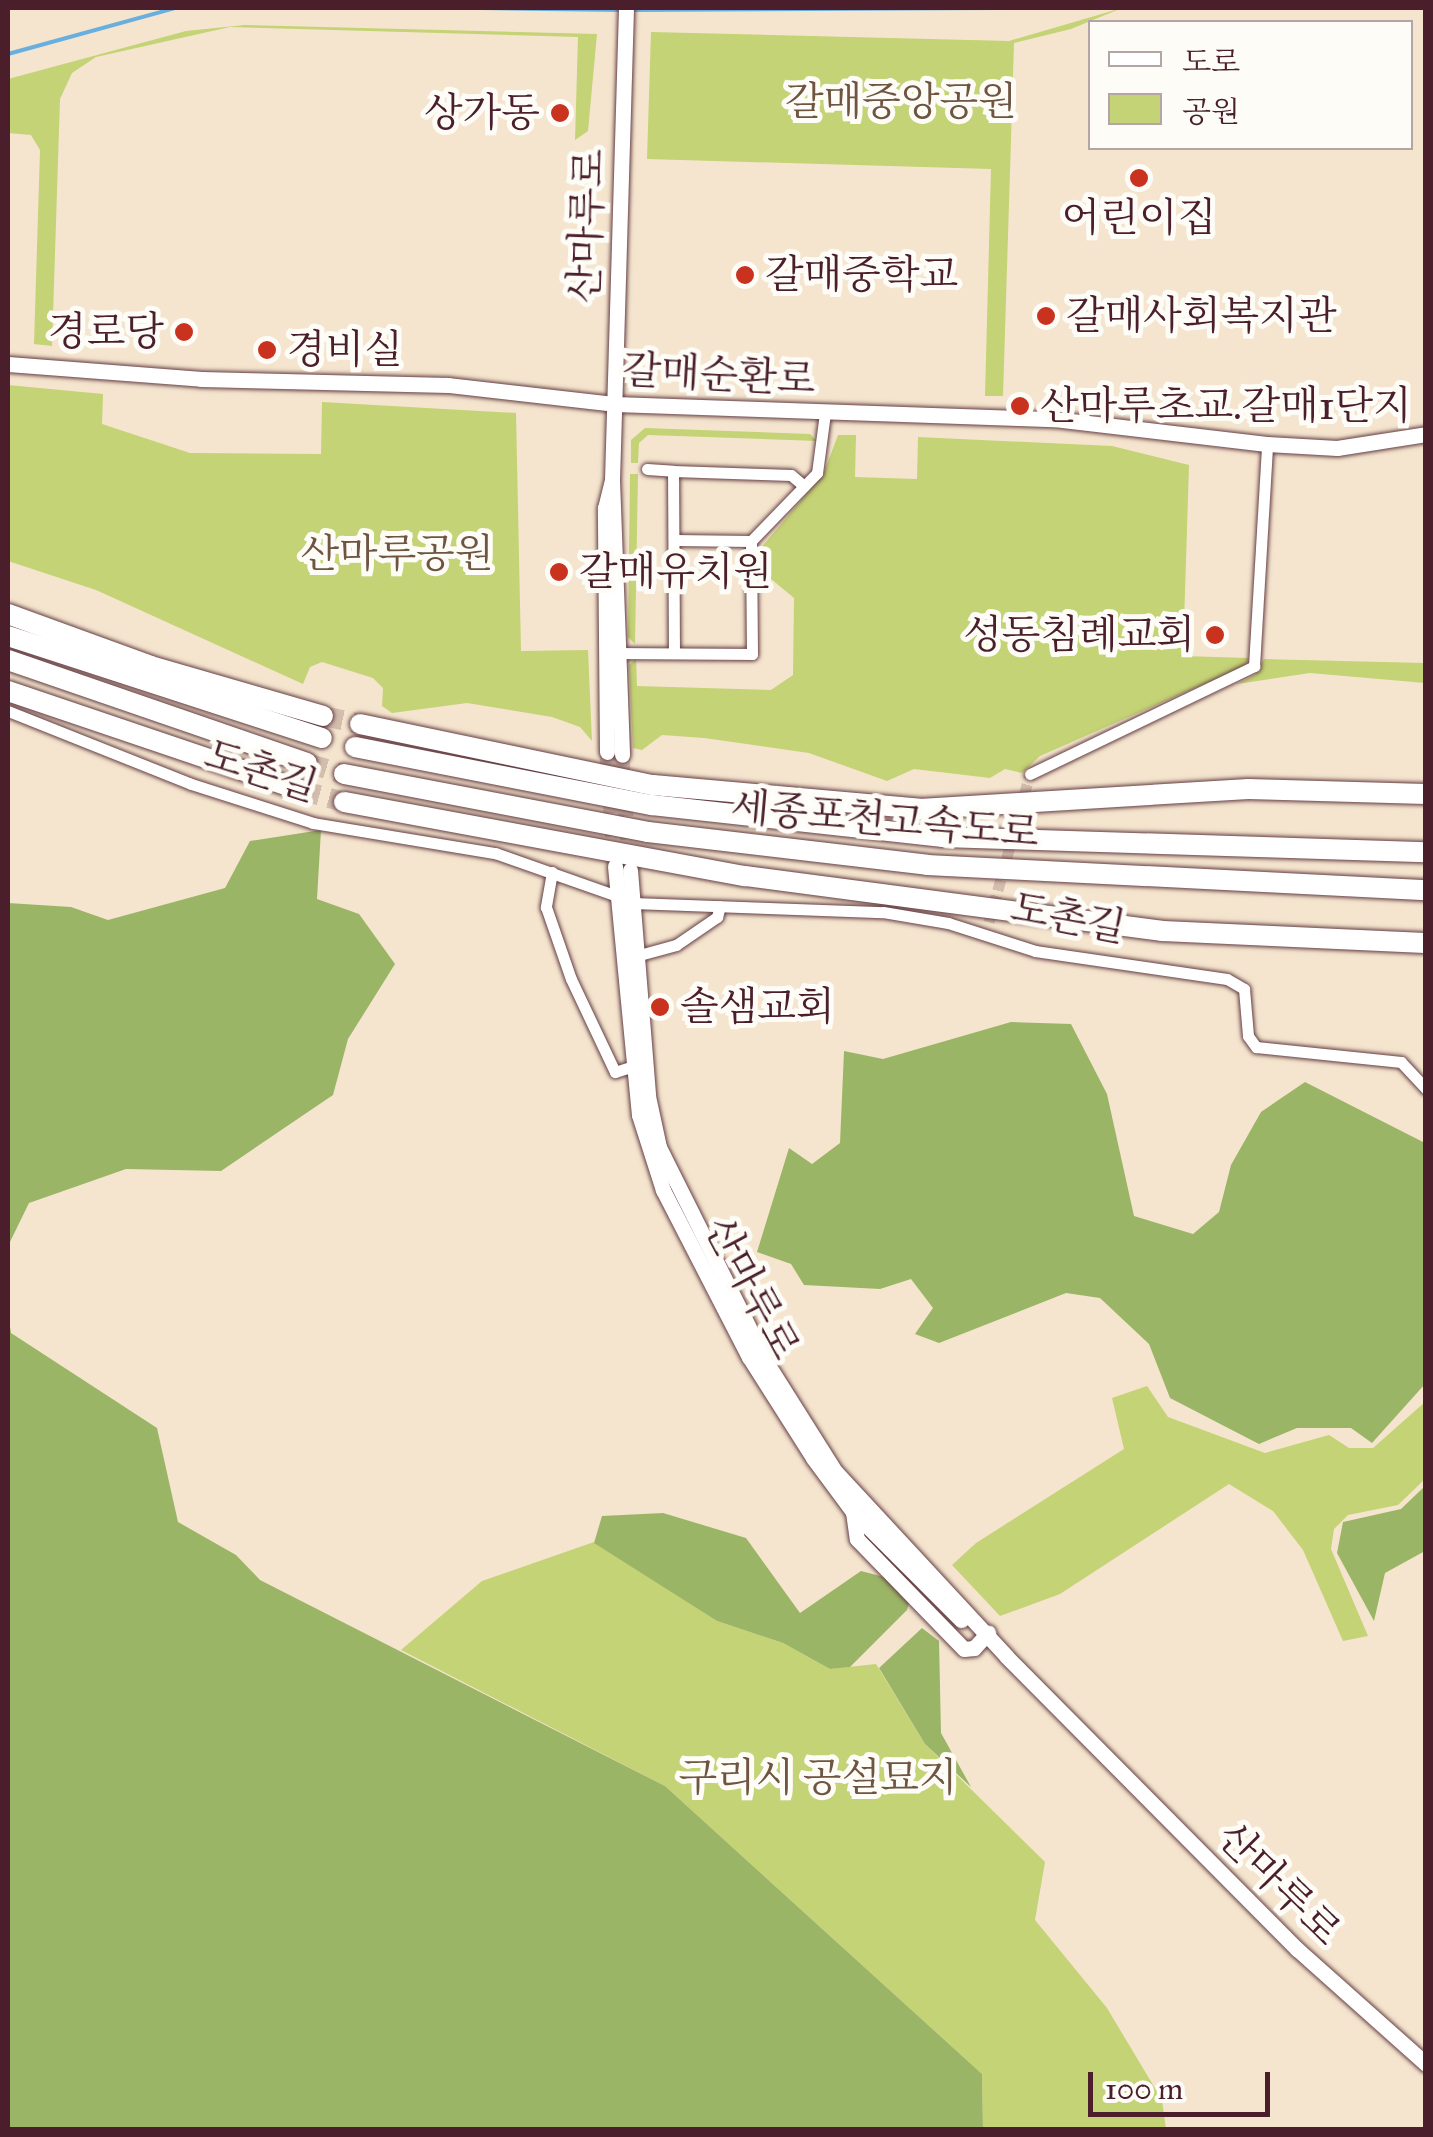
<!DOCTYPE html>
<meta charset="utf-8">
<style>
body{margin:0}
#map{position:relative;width:1433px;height:2137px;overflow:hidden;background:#f5e5ce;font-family:"IM FELL Great Primer","Noto Serif KR",serif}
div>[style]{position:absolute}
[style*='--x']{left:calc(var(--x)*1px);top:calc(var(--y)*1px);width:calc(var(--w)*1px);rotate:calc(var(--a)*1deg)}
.green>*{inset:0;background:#c4d375}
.forest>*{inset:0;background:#9bb566}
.stream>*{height:4px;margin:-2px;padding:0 2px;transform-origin:2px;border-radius:2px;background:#68afdf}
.street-tunnel>*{height:11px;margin-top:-5.5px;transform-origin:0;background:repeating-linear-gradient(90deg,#d3bdad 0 11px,transparent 0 16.5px)}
.secondary-tunnel>*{height:15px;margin-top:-7.5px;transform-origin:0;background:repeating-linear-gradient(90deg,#d3bdad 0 15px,transparent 0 23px)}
.highway-tunnel>*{height:20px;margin-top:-10px;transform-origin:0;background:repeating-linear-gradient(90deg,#d3bdad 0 20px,transparent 0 30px)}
.roads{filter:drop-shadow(0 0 2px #643d43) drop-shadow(0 0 2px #643d43)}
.street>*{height:11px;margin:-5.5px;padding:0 5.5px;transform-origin:5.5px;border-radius:5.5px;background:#fff}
.secondary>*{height:15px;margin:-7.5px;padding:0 7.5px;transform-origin:7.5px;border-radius:7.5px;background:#fff}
.highway>*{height:20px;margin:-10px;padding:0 10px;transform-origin:10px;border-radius:10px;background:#fff}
.dots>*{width:28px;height:28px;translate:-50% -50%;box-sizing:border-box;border:5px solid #fdfcf7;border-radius:50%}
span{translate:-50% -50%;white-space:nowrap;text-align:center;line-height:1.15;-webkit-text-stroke:10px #fdfcf7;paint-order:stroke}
.park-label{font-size:40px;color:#6f5541}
.poi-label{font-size:40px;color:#4a1f2b}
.right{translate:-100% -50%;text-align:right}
.left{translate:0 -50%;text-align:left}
.street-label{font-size:40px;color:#4a1f2b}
.frame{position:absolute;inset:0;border:10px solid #4a1f2b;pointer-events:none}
.legend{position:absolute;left:1088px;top:20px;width:325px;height:130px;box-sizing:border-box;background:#fdfcf7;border:2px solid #b5a4a5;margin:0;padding:12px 18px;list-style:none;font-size:30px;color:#4a1f2b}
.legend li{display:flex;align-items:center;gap:20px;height:50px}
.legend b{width:50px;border:2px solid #b5a4a5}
.scale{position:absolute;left:1088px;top:2072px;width:182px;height:45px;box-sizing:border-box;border:5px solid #4a1f2b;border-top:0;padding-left:12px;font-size:30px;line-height:35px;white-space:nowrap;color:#4a1f2b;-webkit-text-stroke:8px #fdfcf7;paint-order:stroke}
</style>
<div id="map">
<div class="green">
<div style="clip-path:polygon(1122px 8px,1071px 29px,1014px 43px,1003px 396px,985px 396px,991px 169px,647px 159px,651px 32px,1009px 41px)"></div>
<div style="clip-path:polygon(245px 25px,597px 34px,588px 131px,575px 140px,578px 37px,230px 27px,96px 57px,72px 73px,60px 99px,52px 346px,34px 344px,40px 150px,31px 135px,8px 133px,8px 79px,186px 31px)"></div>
<div style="clip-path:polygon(8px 385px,103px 394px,102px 424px,190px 453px,321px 454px,322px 402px,516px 413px,521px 651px,588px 650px,592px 741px,580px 727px,552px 717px,467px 703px,392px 713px,382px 706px,383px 688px,373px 678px,322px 662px,310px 667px,303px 684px,96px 590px,8px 561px)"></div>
<div style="clip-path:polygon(645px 428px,810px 434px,817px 441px,648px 435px,639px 443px,638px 463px,631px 463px,631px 440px)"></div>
<div style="clip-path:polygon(838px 435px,856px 435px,855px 477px,917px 479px,918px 437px,1112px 446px,1189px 465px,1183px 656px,1249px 658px,1245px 666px,1040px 756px,1022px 773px,1005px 769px,990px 778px,914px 769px,887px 781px,809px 753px,704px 738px,662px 735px,642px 750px,633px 748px,629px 665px,636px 658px,637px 686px,771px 690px,793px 675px,794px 598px,759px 569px,759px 550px,823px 475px)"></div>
<div style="clip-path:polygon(630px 474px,638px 474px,635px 644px,628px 637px)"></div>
<div style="clip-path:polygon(1264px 659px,1425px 663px,1425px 683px,1310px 673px,1237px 684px,1255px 675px)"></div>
<div style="clip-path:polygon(1147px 1386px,1168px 1417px,1265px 1453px,1329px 1435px,1349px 1448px,1373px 1448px,1425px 1402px,1425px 1479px,1398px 1505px,1348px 1515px,1334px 1529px,1331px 1549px,1368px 1636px,1343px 1641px,1303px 1550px,1273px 1511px,1229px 1484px,1060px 1594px,1000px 1616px,952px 1565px,976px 1543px,1124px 1449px,1112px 1398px)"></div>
<div style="clip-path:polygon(594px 1542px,717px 1621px,783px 1643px,830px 1669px,876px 1664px,925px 1744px,1045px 1862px,1035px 1920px,1107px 2008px,1162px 2100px,1166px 2129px,983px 2129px,982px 2074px,665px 1786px,401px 1650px,482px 1581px)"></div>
</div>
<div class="forest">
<div style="clip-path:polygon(321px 830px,317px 899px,359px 914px,395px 964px,348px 1039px,333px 1095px,221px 1171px,126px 1169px,29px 1203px,8px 1246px,8px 903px,71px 907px,108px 920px,225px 888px,250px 841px)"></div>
<div style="clip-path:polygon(1011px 1022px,1071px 1024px,1107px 1094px,1134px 1216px,1193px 1234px,1219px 1212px,1231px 1165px,1261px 1112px,1305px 1082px,1425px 1143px,1425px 1384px,1372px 1443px,1351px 1428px,1297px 1428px,1259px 1444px,1170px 1398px,1149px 1344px,1100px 1298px,1066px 1293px,939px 1343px,915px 1334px,933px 1308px,911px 1279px,880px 1289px,804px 1285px,791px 1264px,757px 1252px,789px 1148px,812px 1164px,840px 1143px,844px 1051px,883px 1059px)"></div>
<div style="clip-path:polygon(8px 1313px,11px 1333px,157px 1428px,178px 1522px,236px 1555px,260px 1580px,665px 1786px,982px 2074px,983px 2129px,8px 2129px)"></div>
<div style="clip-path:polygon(1425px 1486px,1425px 1551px,1385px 1573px,1374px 1621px,1337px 1553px,1343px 1522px,1401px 1509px)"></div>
<div style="clip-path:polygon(663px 1513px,746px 1538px,800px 1613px,861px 1571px,888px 1578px,909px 1603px,907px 1610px,850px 1667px,830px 1669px,783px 1643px,717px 1621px,594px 1543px,602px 1516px)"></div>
<div style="clip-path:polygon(922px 1628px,939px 1641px,941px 1733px,971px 1787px,925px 1744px,879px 1668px)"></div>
</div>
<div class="stream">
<div style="--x:481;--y:8;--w:140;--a:0.8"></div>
<div style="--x:631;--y:10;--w:368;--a:-0.3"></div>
<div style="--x:8;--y:54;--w:173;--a:-15.4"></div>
</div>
<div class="street-tunnel">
<div style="--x:989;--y:922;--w:154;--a:-74.5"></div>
</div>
<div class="secondary-tunnel">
<div style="--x:607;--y:752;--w:106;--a:86.2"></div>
<div style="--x:622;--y:755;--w:106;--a:86.2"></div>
</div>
<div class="highway-tunnel">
<div style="--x:323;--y:716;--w:38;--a:12"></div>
<div style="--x:307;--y:763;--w:39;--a:17"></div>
<div style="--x:300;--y:790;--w:46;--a:15.3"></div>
</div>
<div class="roads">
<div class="street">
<div style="--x:647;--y:469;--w:26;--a:4"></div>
<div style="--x:674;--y:540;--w:77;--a:0.7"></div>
<div style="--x:617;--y:653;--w:135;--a:0.4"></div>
<div style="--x:752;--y:654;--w:113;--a:-90.5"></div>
<div style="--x:751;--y:541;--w:95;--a:-45.9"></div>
<div style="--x:817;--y:473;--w:61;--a:-82.4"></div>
<div style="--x:674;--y:653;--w:182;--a:-90.3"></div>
<div style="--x:673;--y:471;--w:118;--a:1.9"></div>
<div style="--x:791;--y:475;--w:17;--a:40"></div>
<div style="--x:8;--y:711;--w:197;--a:21.7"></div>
<div style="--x:191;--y:784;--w:128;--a:17.7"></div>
<div style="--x:313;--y:823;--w:184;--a:9.4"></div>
<div style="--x:495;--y:853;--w:129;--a:19.4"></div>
<div style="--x:1030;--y:774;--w:249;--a:-25.7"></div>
<div style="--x:1254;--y:666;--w:222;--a:-86.6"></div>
<div style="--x:552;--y:872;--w:36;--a:100"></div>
<div style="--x:546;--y:907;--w:76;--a:70.9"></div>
<div style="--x:571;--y:979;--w:103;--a:64.7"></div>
<div style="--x:615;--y:1072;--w:26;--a:-18"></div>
<div style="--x:633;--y:903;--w:250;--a:2.1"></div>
<div style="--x:883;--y:912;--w:66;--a:9.6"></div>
<div style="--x:948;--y:923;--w:91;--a:17.8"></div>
<div style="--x:1035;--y:951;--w:194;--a:8.3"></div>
<div style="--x:1227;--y:979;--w:20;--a:30"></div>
<div style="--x:1244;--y:989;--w:47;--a:85.1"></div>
<div style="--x:1248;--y:1036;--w:14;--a:54"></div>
<div style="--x:1256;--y:1047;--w:146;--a:5.9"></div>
<div style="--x:1401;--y:1062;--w:37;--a:47"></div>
<div style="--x:632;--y:957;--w:46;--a:-15.3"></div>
<div style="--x:676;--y:945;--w:50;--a:-34.3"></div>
<div style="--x:717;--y:917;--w:11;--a:-75"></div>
</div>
<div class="secondary">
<div style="--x:8;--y:364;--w:194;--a:4.4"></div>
<div style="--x:201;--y:379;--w:247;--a:1.4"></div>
<div style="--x:448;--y:385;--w:168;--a:6.5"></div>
<div style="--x:615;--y:404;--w:439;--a:2"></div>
<div style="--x:1054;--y:419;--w:214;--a:6.7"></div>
<div style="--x:1267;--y:444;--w:70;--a:3.3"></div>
<div style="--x:1337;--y:448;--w:90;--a:-8.9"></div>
<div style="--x:612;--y:480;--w:472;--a:-88.3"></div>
<div style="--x:607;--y:752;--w:244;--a:-90.5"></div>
<div style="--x:605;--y:508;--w:29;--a:-76"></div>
<div style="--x:612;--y:480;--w:275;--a:87.9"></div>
<div style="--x:615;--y:866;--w:250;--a:84.5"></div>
<div style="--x:639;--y:1115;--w:79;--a:72.3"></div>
<div style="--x:663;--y:1190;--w:188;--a:62.8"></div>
<div style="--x:749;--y:1357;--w:120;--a:57.6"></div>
<div style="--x:813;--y:1458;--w:67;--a:53.5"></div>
<div style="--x:853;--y:1512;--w:153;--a:45"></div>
<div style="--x:630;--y:870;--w:227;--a:85.4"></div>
<div style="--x:648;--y:1096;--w:52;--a:77.8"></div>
<div style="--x:659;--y:1147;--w:238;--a:63.5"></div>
<div style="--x:765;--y:1360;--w:131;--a:57.8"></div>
<div style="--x:835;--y:1471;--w:253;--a:47.2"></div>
<div style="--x:1007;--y:1657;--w:412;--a:45.2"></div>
<div style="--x:1297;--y:1949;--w:173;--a:41.7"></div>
<div style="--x:853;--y:1512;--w:27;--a:82"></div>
<div style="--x:857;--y:1539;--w:153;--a:45.8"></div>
<div style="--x:964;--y:1649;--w:10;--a:-6"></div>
<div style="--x:974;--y:1648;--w:21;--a:-47"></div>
</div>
<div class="highway">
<div style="--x:8;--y:614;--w:152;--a:20"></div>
<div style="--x:151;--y:666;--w:179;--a:16.2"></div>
<div style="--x:8;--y:636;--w:330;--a:18"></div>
<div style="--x:8;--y:660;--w:316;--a:19"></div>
<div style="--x:8;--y:691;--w:308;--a:18.7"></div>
<div style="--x:360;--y:724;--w:299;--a:11.8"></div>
<div style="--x:653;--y:785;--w:268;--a:5.1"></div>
<div style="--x:920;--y:809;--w:329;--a:-3.5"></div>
<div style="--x:1248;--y:789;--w:178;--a:1.6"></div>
<div style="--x:355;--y:747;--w:303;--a:11.1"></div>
<div style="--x:652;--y:805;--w:293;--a:6.3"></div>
<div style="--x:943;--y:837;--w:483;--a:1.8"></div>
<div style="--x:344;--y:774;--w:309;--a:10.8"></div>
<div style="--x:648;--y:832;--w:281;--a:6.7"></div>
<div style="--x:927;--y:865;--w:500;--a:2.9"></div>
<div style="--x:344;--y:802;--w:408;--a:10.5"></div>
<div style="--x:745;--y:876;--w:421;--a:7.5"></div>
<div style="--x:1162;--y:931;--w:264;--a:2.6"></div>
</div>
</div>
<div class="dots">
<div style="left:560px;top:113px;background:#c8321e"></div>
<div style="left:1139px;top:178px;background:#c8321e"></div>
<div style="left:745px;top:275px;background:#c8321e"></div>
<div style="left:1046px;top:316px;background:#c8321e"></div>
<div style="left:184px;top:332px;background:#c8321e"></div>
<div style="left:267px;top:350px;background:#c8321e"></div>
<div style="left:1020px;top:406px;background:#c8321e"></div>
<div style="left:559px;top:572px;background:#c8321e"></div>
<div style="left:1215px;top:635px;background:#c8321e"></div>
<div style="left:660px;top:1007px;background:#c8321e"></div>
</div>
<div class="park-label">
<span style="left:901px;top:102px">갈매중앙공원</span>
<span style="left:397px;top:554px">산마루공원</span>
<span style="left:818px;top:1778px">구리시 공설묘지</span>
</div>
<div class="poi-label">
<span class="right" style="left:540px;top:113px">상가동</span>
<span style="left:1139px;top:218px">어린이집</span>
<span class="left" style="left:765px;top:275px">갈매중학교</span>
<span class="left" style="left:1066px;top:316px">갈매사회복지관</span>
<span class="right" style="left:164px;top:332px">경로당</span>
<span class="left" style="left:287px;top:350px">경비실</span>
<span class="left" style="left:1040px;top:406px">산마루초교.갈매1단지</span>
<span class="left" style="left:579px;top:572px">갈매유치원</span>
<span class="right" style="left:1195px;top:635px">성동침례교회</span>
<span class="left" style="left:680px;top:1007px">솔샘교회</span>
</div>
<div class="street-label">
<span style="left:587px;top:226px;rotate:-88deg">산마루로</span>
<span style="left:719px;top:375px;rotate:3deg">갈매순환로</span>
<span style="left:261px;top:771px;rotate:18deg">도촌길</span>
<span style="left:885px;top:820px;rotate:5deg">세종포천고속도로</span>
<span style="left:1068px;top:918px;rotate:11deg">도촌길</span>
<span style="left:752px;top:1288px;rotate:62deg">산마루로</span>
<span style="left:1279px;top:1884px;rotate:45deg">산마루로</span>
</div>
<div class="frame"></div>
<ul class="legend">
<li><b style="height:12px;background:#fff"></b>도로</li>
<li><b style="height:28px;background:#c4d375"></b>공원</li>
</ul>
<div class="scale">100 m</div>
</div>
